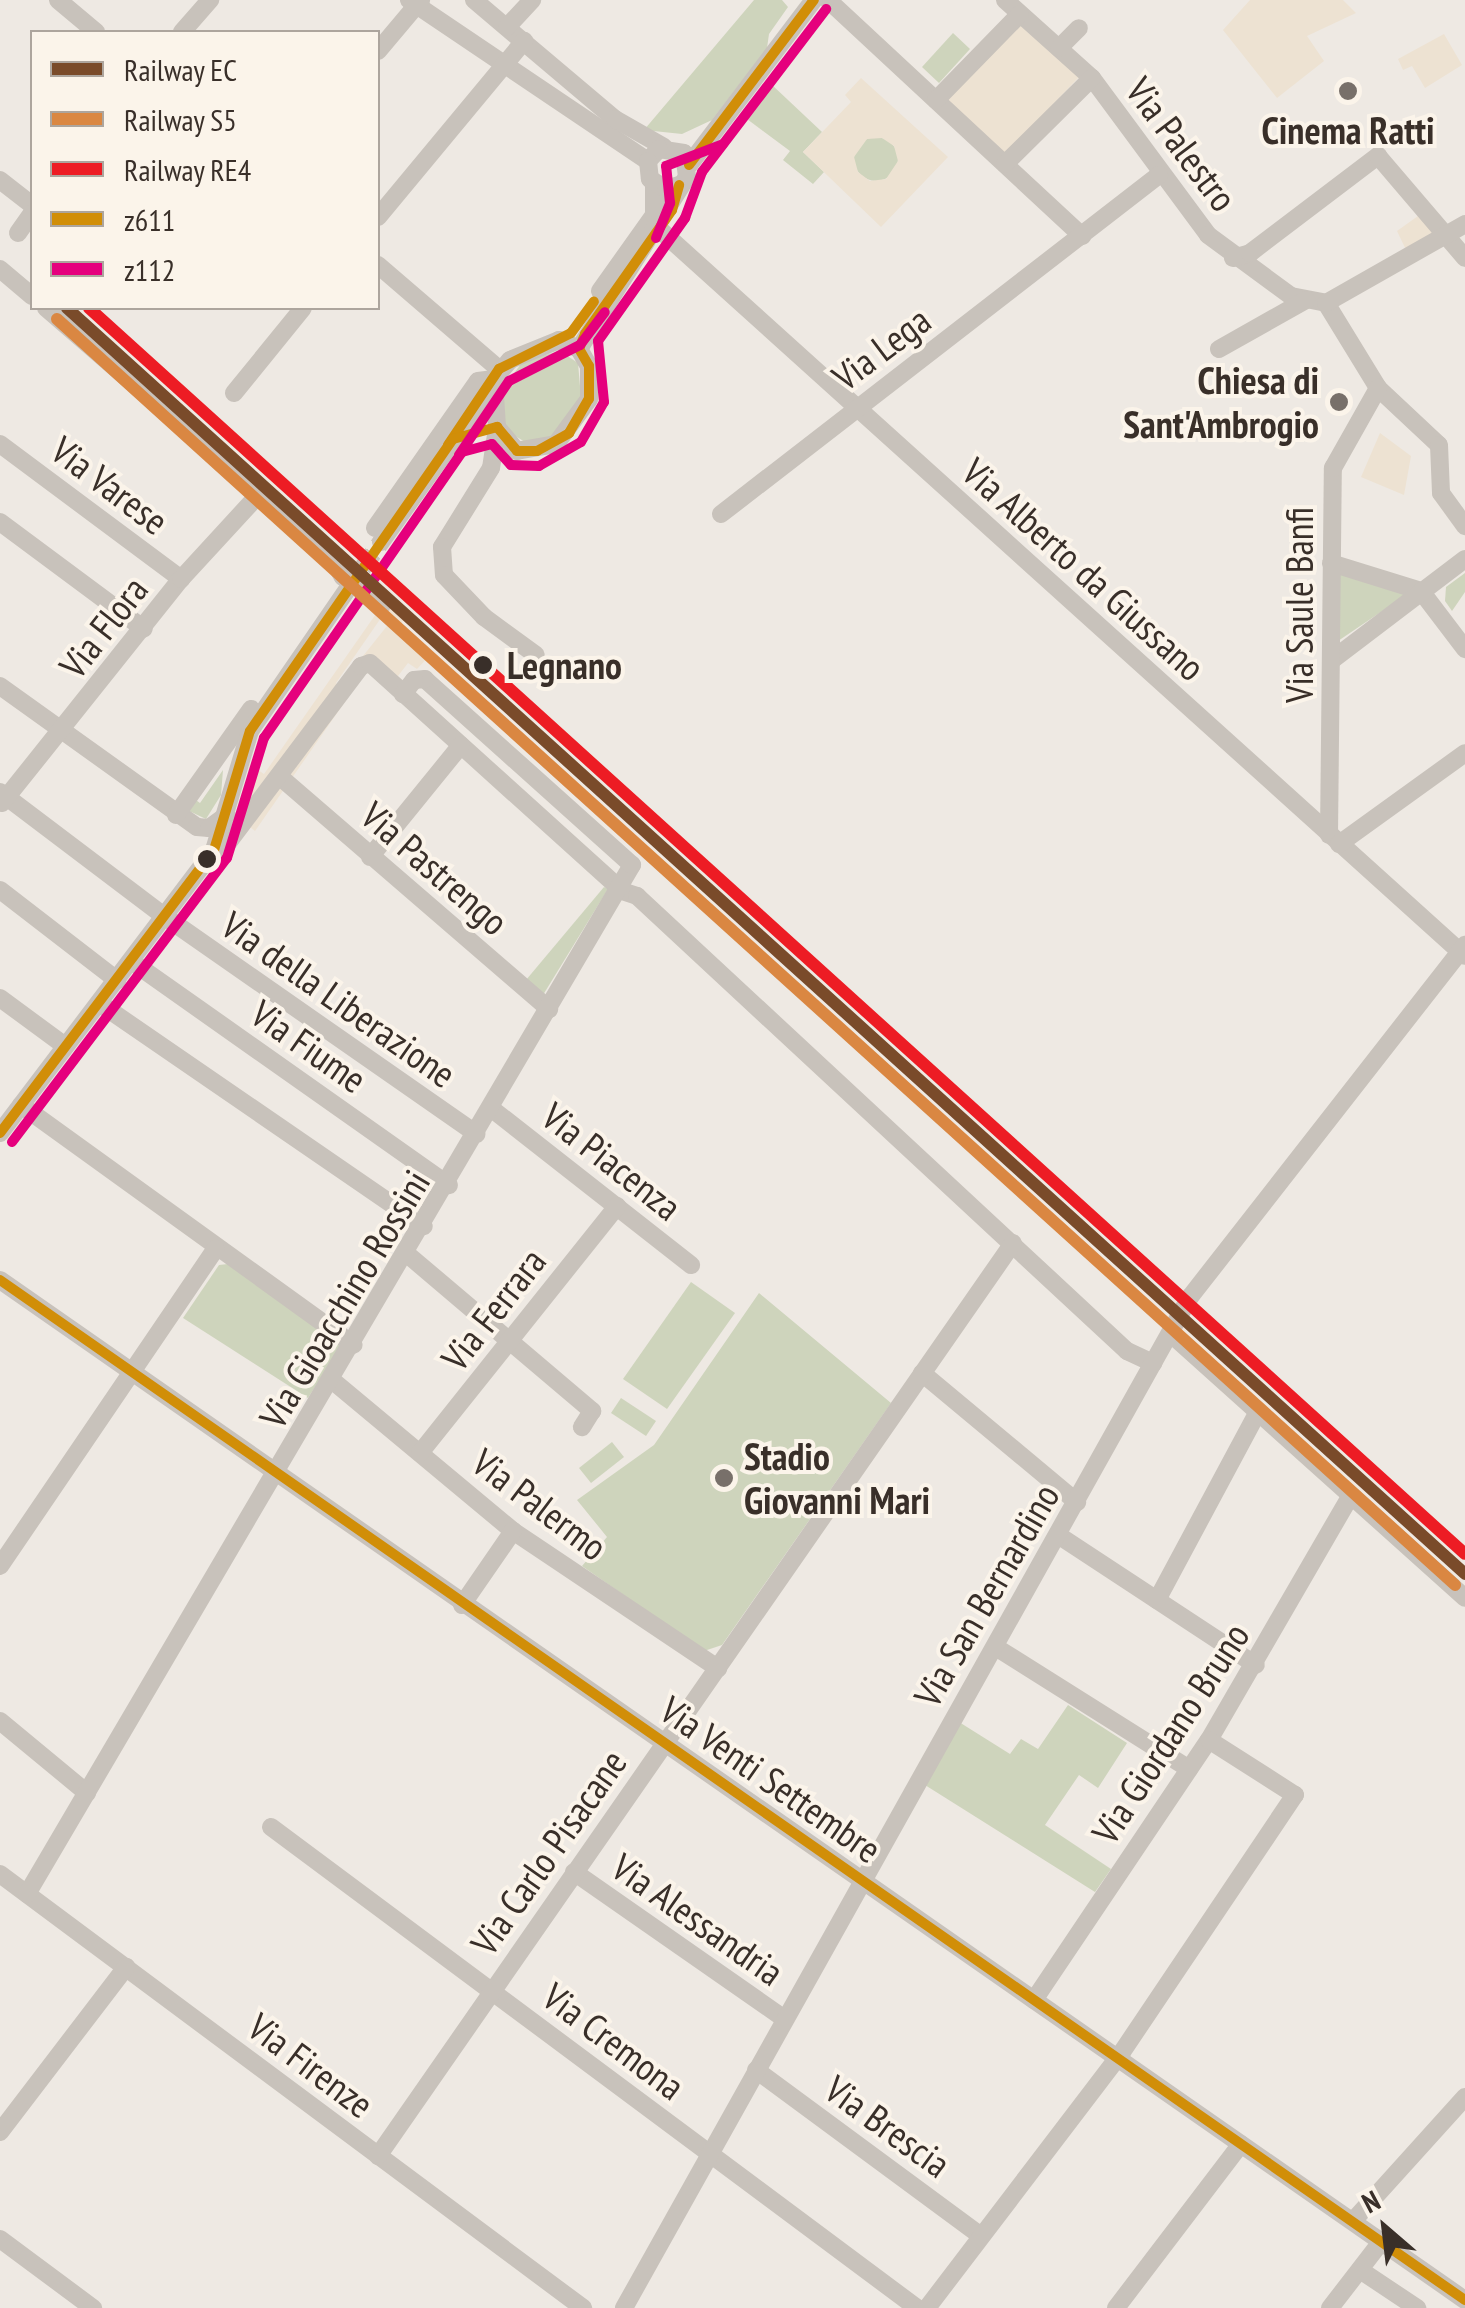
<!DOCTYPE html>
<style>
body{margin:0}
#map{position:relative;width:1465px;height:2308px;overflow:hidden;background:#eee9e3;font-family:"PT Sans Narrow",sans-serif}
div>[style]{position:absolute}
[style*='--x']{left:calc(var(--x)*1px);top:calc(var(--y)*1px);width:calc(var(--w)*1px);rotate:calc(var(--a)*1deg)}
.green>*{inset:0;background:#ced4bc}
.round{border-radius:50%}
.plaza>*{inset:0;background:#ede2d2}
.minor-tunnel>*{height:18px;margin-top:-9px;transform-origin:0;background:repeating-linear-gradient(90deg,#cac4be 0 18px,transparent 0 27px)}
.minor>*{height:18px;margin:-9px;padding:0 9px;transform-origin:9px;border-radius:9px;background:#c8c2bb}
.bus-1>*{height:10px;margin:-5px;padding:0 5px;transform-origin:5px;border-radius:5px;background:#d18e08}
.bus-2>*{height:10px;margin:-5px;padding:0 5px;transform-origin:5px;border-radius:5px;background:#e5007d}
.rail-1>*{height:12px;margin:-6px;padding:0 6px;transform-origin:6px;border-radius:6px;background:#7a4b2a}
.rail-2>*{height:12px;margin:-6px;padding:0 6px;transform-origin:6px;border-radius:6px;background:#da8742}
.rail-3>*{height:12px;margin:-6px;padding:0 6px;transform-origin:6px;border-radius:6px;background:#ed1c24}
.dots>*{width:28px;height:28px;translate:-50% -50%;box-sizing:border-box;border:5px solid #fbf4ea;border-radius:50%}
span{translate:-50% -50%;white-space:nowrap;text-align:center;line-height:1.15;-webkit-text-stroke:8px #fbf4ea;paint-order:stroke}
.poi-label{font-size:38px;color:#392f29;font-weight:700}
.right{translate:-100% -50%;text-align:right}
.left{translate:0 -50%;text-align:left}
.street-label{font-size:38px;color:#392f29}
.stop-label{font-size:38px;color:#392f29;font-weight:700}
.legend{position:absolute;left:30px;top:30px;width:350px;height:280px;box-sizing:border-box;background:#fbf4ea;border:2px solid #ada59d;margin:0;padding:12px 18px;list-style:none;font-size:30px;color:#392f29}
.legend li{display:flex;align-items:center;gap:20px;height:50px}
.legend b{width:50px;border:2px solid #ada59d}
.north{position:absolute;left:1335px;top:2178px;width:100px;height:100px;-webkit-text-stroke:8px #fbf4ea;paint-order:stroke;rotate:332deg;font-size:28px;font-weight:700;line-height:40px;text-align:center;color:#392f29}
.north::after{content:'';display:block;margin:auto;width:35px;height:45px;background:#392f29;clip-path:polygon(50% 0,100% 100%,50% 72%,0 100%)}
</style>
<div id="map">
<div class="green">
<div style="clip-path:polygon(754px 0,782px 0,788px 7px,769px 34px,767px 48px,712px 120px,682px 134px,644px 130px)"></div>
<div style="clip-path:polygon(953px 33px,970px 49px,939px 83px,922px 67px)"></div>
<div style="clip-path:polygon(771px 84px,822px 132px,803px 152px,824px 172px,813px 184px,783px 160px,790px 151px,747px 119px)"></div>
<div class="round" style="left:854px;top:137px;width:44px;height:44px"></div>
<div style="clip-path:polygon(560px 351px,578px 363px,581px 398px,555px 437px,525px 442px,504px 429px,499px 394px,523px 361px)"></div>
<div style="clip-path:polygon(1337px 573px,1409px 593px,1338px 641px)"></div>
<div style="clip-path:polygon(1465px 573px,1465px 592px,1452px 611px,1445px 601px,1446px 587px)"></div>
<div style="clip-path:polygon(223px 770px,221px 795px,206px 819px,185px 809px,193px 798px,200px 803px)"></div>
<div style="clip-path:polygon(604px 887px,608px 889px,543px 995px,526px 980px)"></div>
<div style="clip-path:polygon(228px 1264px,344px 1341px,308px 1398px,183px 1318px,219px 1265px)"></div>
<div style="clip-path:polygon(691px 1282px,735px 1313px,667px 1409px,623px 1379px)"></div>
<div style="clip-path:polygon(759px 1293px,891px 1403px,722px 1645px,704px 1651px,582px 1566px,607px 1537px,577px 1500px,654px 1445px)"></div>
<div style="clip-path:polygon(621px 1398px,656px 1421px,646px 1436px,611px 1413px)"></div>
<div style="clip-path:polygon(612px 1442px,624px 1457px,591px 1483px,579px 1468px)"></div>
<div style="clip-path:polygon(1068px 1705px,1127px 1743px,1098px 1788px,1079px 1775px,1045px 1825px,1111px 1869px,1095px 1892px,925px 1785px,959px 1722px,1010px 1754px,1021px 1739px,1038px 1749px)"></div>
</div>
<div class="plaza">
<div style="clip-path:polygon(1250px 0,1343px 0,1356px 13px,1307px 36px,1324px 61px,1277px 98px,1223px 30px)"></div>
<div style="clip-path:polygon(1015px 16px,1080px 76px,1004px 156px,939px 96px)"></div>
<div style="clip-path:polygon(1444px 34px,1462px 65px,1425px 88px,1412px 66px,1403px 70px,1398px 59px)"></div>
<div style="clip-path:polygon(evenodd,861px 78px,948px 157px,881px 227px,803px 152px,851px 102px,845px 95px,861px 78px,882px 138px,894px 146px,898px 161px,886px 179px,870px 181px,858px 172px,854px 157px,867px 139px,882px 138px)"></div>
<div style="clip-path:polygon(1425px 211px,1440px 229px,1409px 256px,1397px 231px)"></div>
<div style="clip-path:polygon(1380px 433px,1411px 456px,1404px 495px,1361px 477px)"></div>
<div style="clip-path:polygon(evenodd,385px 601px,404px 619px,400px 626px,430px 655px,417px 669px,408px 663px,398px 676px,406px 683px,367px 670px,255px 831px,241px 820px,249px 764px,264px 774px,385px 601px,383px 615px,391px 621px,339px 686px,336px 683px,383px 615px)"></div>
</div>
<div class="minor-tunnel">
<div style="--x:347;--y:590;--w:59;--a:-54.7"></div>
</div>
<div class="minor">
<div style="--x:58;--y:0;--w:50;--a:40.1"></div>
<div style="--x:409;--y:0;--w:288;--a:34"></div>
<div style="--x:474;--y:0;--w:185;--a:40.2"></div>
<div style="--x:615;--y:119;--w:56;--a:29.7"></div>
<div style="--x:828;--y:0;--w:347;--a:42.9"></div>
<div style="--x:1005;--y:0;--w:117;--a:41.9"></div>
<div style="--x:1092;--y:78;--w:195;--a:53.5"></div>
<div style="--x:1208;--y:235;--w:103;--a:36.3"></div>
<div style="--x:1291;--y:296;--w:36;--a:11"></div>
<div style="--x:507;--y:27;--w:37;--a:-47"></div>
<div style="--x:182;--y:32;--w:43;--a:-48.8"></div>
<div style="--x:1059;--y:48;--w:28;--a:-45"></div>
<div style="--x:378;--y:51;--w:67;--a:-49.9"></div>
<div style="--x:936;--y:100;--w:120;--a:-45.7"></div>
<div style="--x:1005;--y:164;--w:122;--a:-44.7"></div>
<div style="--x:689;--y:165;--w:207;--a:-52.9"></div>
<div style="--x:0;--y:180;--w:41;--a:38"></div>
<div style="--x:378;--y:217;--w:229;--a:-50.3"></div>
<div style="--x:659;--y:229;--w:1085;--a:42.05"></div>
<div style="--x:18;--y:233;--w:24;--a:-55"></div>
<div style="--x:1233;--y:258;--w:18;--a:-16"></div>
<div style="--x:1250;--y:253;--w:161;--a:-37.2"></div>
<div style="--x:1378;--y:156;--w:134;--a:49.5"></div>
<div style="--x:378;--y:265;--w:160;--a:40.7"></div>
<div style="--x:0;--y:269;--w:42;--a:40.2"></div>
<div style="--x:600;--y:291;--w:93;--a:-54.6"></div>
<div style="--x:654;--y:215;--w:31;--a:-90"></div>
<div style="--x:1326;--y:303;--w:100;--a:58.5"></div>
<div style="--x:1378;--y:388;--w:83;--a:43.1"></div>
<div style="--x:1439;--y:445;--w:48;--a:87.6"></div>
<div style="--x:1441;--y:493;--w:41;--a:54"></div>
<div style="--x:1326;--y:303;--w:160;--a:-29.6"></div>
<div style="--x:46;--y:308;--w:376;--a:40.9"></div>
<div style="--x:330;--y:554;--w:26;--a:61"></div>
<div style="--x:343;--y:577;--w:48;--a:35.7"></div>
<div style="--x:559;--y:340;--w:22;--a:24"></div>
<div style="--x:579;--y:349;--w:20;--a:60"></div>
<div style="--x:589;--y:366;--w:33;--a:90"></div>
<div style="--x:589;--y:399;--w:56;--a:126.3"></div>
<div style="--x:556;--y:444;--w:40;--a:170"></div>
<div style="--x:517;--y:451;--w:31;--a:-130"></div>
<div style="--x:497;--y:427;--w:48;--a:-93.6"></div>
<div style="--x:494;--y:379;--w:25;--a:-50"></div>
<div style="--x:510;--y:360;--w:53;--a:-22.2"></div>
<div style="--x:579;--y:349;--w:203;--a:-57.9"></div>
<div style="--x:687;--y:177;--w:24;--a:-97"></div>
<div style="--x:684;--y:153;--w:25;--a:-171"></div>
<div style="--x:659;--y:149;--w:16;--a:133"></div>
<div style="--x:648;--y:161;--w:18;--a:84"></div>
<div style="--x:650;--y:179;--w:19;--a:32"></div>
<div style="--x:666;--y:189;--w:14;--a:-17"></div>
<div style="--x:1219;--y:349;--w:100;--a:-29.4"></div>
<div style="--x:234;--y:393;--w:109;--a:-50.9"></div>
<div style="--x:497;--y:428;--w:40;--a:98.5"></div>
<div style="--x:491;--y:468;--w:93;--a:121.8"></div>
<div style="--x:442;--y:547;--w:28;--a:86"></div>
<div style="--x:444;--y:575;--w:58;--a:46.4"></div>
<div style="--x:484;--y:617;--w:64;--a:36.2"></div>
<div style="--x:0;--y:444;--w:226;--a:36.7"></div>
<div style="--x:721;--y:514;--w:554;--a:-37.74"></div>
<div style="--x:0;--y:522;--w:179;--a:36.6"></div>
<div style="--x:375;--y:528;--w:179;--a:-55"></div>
<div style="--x:478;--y:381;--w:16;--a:-7"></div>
<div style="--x:381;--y:542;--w:190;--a:-54.6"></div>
<div style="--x:1331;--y:563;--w:94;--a:17.3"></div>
<div style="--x:1421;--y:591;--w:73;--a:52.8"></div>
<div style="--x:1332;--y:660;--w:167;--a:-37.2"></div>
<div style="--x:0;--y:686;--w:242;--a:35.6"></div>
<div style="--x:197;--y:827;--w:12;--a:5"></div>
<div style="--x:209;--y:828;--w:22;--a:-36"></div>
<div style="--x:279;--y:776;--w:357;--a:40.8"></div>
<div style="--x:0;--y:792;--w:206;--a:37.1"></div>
<div style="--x:164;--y:916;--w:381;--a:34.9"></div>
<div style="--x:2;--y:803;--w:287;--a:-51.4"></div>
<div style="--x:181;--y:579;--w:118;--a:-47.4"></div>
<div style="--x:176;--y:815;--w:130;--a:-54.7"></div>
<div style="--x:1329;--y:835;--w:367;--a:-89.4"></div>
<div style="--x:1333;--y:468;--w:92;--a:-60.6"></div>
<div style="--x:1339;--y:844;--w:155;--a:-35.8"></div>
<div style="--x:214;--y:850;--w:10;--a:-11"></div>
<div style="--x:224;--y:848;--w:228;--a:-53"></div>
<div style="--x:361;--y:666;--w:9;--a:-18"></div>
<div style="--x:370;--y:663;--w:340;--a:42.1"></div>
<div style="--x:622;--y:891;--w:16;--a:18"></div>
<div style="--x:637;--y:896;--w:669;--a:42.88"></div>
<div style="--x:1127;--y:1351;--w:29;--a:25"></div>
<div style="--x:370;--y:857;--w:144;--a:-50.9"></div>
<div style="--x:0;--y:890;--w:148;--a:37.6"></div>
<div style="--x:131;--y:961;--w:389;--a:35.2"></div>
<div style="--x:0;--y:998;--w:81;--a:36.4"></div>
<div style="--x:99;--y:1003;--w:394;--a:34.5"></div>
<div style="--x:21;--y:1105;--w:410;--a:35.8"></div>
<div style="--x:492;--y:1109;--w:253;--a:38.1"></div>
<div style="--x:0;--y:1133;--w:355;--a:-52.9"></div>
<div style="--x:214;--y:850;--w:124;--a:-73.2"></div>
<div style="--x:250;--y:731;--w:171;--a:-55.5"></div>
<div style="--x:407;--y:1254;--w:243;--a:40.3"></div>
<div style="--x:592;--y:1411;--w:19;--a:122"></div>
<div style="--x:0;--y:1280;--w:1785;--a:34.85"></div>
<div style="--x:1171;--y:1334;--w:395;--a:41.9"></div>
<div style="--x:922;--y:1373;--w:202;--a:39.8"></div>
<div style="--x:333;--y:1381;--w:234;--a:39.8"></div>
<div style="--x:513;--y:1531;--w:247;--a:33.8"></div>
<div style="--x:420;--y:1453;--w:316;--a:-51.4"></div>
<div style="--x:1061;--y:1537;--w:233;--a:33.3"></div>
<div style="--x:0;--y:1566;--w:384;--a:-55.8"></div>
<div style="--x:1157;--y:1600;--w:213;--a:-61.8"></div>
<div style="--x:462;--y:1605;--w:90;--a:-55.4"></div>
<div style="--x:997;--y:1648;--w:227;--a:32.2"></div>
<div style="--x:0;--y:1721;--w:113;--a:39.6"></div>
<div style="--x:271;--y:1827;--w:805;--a:36.67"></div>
<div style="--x:574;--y:1872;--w:257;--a:34.9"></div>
<div style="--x:0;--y:1874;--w:727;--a:36.66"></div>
<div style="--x:27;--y:1894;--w:1194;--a:-59.55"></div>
<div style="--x:632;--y:865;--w:278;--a:-138.1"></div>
<div style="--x:425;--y:679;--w:11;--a:175"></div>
<div style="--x:414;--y:680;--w:18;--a:128"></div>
<div style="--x:1034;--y:2000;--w:313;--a:-56.1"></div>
<div style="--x:1209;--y:1740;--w:283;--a:-59.9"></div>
<div style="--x:756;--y:2070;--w:278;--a:36.4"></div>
<div style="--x:0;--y:2132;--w:208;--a:-52.6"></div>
<div style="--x:378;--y:2156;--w:1112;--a:-55.18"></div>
<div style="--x:1353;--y:2221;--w:167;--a:-47.9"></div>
<div style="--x:0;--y:2239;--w:116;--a:36.6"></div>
<div style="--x:1360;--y:2270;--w:69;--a:33.7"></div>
<div style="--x:624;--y:2308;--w:1159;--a:-60.76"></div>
<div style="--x:1190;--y:1297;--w:447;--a:-52"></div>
<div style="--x:927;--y:2308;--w:322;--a:-52.7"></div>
<div style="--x:1122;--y:2052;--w:310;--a:-56.1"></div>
<div style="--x:1295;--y:1795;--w:102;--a:-147.4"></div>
<div style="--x:1116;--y:2308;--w:206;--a:-52.7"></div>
<div style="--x:1330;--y:2308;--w:83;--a:-52.3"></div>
</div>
<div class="bus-1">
<div style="--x:689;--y:165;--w:207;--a:-52.9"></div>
<div style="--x:448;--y:445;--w:92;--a:-56.1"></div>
<div style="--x:499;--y:369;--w:80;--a:-26.6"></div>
<div style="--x:571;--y:333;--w:39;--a:-54"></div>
<div style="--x:0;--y:1133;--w:355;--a:-52.9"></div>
<div style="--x:214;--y:850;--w:124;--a:-73.2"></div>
<div style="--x:250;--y:731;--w:356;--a:-55.2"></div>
<div style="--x:453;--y:439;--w:46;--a:-15.3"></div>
<div style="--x:497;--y:427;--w:31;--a:50"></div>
<div style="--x:517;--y:451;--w:20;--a:0"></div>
<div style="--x:537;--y:451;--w:37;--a:-29"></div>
<div style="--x:569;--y:433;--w:39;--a:-60"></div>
<div style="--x:589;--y:399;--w:33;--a:-90"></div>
<div style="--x:589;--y:366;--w:20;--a:-120"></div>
<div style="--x:579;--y:349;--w:16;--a:-68"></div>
<div style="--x:585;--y:334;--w:151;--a:-54.9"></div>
<div style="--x:672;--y:210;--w:26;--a:-74"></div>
<div style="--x:0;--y:1280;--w:1785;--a:34.85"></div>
</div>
<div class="bus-2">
<div style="--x:656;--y:238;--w:38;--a:-68"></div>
<div style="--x:670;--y:203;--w:37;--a:-96"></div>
<div style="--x:666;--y:166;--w:61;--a:-21.1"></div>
<div style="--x:459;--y:455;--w:89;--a:-56"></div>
<div style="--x:509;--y:381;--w:80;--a:-26.9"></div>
<div style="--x:580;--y:345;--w:41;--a:-52.9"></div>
<div style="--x:12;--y:1142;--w:356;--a:-52.9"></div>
<div style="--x:227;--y:858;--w:126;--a:-72.9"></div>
<div style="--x:264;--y:738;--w:348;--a:-55.3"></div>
<div style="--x:462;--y:452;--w:31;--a:-15"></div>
<div style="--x:492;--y:444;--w:28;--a:48"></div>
<div style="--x:511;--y:465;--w:28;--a:2"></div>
<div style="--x:539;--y:466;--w:48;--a:-29.7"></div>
<div style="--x:581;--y:442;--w:46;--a:-60.1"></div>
<div style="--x:604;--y:402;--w:61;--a:-95.6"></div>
<div style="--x:598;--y:341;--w:151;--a:-54.7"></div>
<div style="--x:685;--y:218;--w:49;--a:-69.7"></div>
<div style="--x:702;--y:172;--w:205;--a:-52.7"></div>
</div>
<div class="rail-1">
<div style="--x:67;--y:308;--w:1886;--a:42.16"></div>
</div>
<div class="rail-2">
<div style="--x:57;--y:319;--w:1886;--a:42.16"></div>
</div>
<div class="rail-3">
<div style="--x:89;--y:308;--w:1856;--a:42.16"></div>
</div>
<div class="dots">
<div style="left:1348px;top:91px;background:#78706a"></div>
<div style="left:1339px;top:402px;background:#78706a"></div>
<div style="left:483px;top:665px;background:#392f29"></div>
<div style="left:207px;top:859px;background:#392f29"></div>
<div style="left:724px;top:1478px;background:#78706a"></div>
</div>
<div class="poi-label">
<span style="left:1348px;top:130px">Cinema Ratti</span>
<span class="right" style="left:1319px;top:402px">Chiesa di<br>Sant'Ambrogio</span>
<span class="left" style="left:744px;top:1478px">Stadio<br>Giovanni Mari</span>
</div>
<div class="street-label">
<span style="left:1182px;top:144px;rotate:53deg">Via Palestro</span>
<span style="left:881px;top:348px;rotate:-37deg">Via Lega</span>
<span style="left:110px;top:485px;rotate:37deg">Via Varese</span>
<span style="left:1084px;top:569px;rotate:42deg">Via Alberto da Giussano</span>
<span style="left:1299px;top:605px;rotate:-90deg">Via Saule Banfi</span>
<span style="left:103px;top:627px;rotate:-52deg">Via Flora</span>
<span style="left:435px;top:868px;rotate:41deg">Via Pastrengo</span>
<span style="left:339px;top:999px;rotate:35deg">Via della Liberazione</span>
<span style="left:309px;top:1046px;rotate:35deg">Via Fiume</span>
<span style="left:612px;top:1161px;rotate:38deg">Via Piacenza</span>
<span style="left:344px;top:1299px;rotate:-59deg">Via Gioacchino Rossini</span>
<span style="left:493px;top:1309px;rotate:-52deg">Via Ferrara</span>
<span style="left:540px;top:1504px;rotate:37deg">Via Palermo</span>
<span style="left:986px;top:1595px;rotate:-60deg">Via San Bernardino</span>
<span style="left:1170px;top:1733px;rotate:-57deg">Via Giordano Bruno</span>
<span style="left:771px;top:1779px;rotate:35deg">Via Venti Settembre</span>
<span style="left:548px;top:1852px;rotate:-55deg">Via Carlo Pisacane</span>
<span style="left:698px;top:1919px;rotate:35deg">Via Alessandria</span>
<span style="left:614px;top:2041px;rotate:37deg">Via Cremona</span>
<span style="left:311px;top:2065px;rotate:37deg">Via Firenze</span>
<span style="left:888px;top:2126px;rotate:36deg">Via Brescia</span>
</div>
<div class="stop-label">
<span class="left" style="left:507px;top:665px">Legnano</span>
</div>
<ul class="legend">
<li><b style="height:12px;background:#7a4b2a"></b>Railway EC</li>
<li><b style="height:12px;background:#da8742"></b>Railway S5</li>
<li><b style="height:12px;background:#ed1c24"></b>Railway RE4</li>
<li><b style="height:12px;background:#d18e08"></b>z611</li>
<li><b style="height:12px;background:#e5007d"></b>z112</li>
</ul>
<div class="north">N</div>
</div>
